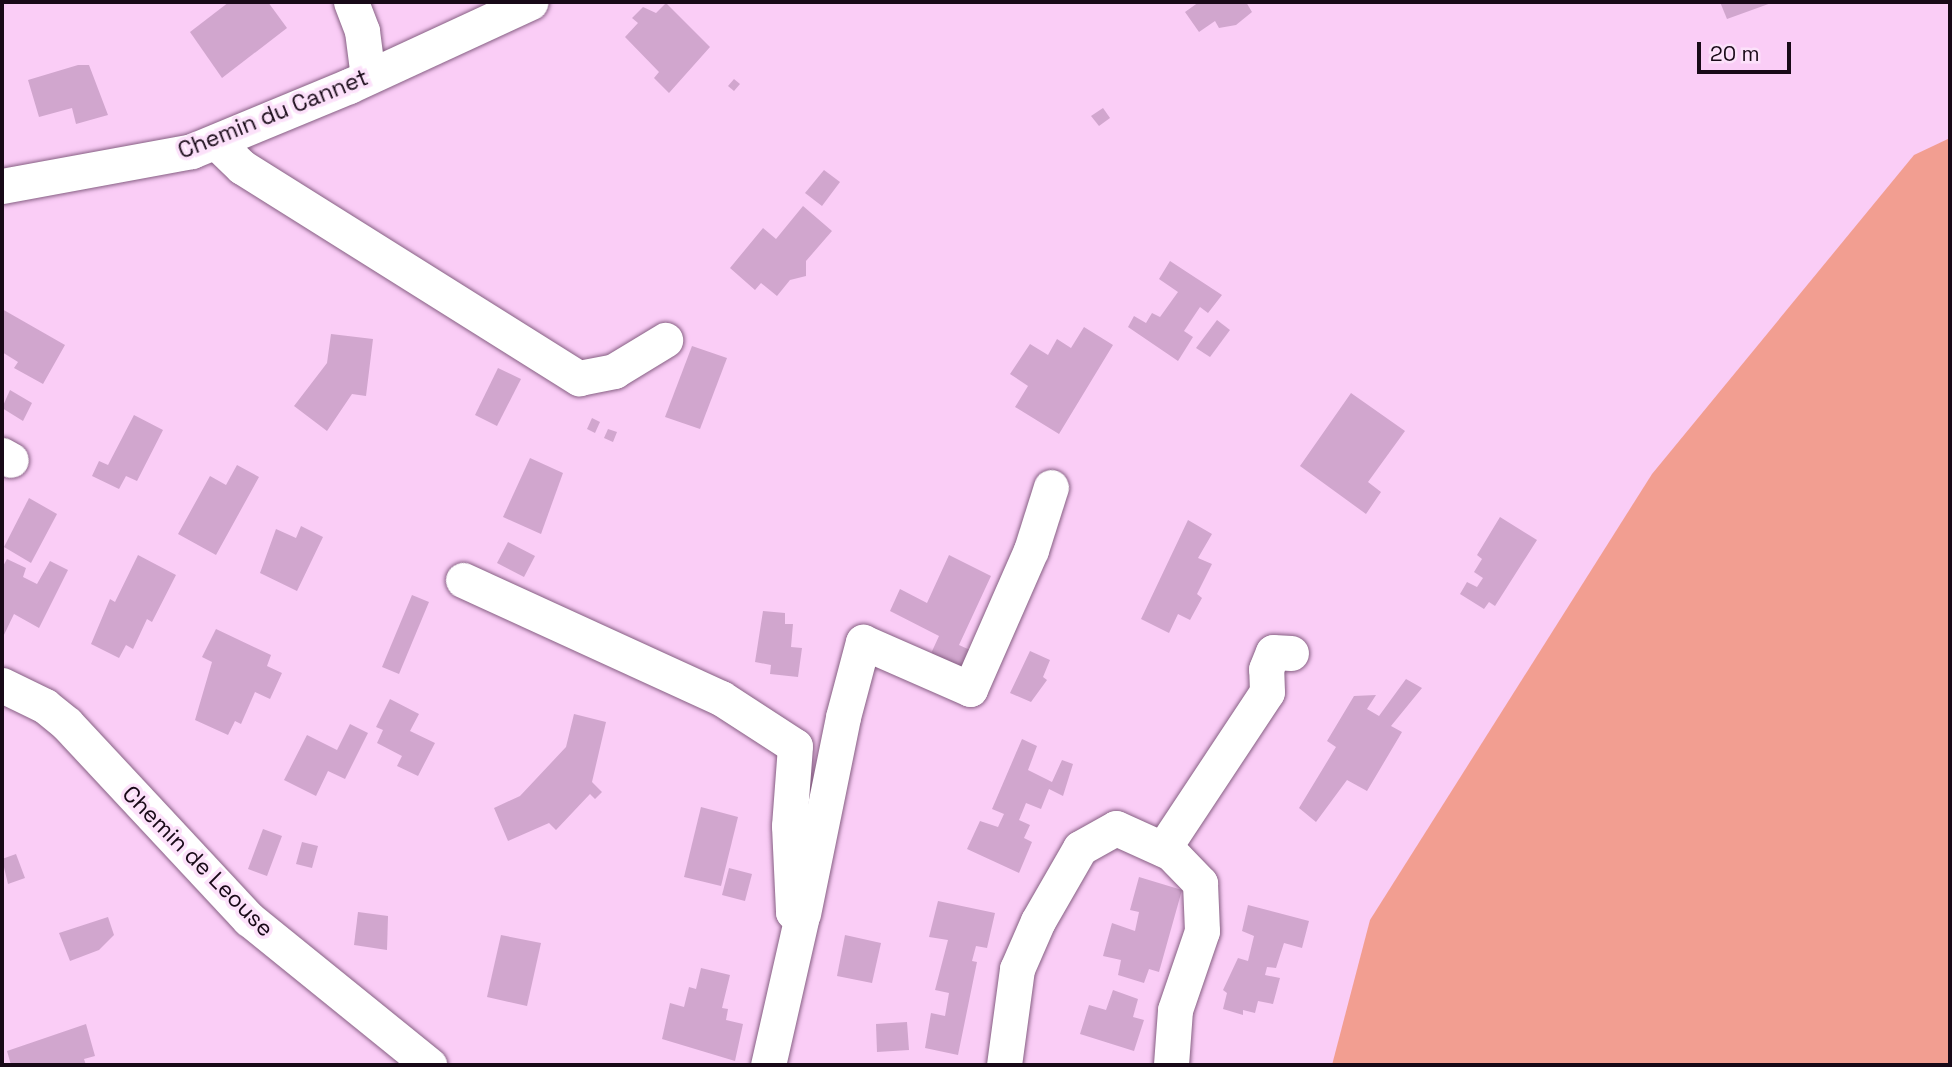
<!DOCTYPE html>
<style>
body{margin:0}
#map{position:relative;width:1952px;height:1067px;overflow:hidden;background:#facdf6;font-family:"Space Grotesk",sans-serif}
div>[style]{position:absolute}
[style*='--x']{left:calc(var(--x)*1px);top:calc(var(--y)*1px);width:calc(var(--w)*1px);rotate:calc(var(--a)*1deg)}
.green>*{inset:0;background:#f29e91}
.building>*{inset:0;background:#d1a6ce}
.roads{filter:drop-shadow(0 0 2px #865f83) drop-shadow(0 0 2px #865f83)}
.minor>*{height:35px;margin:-17.5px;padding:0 17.5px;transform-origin:17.5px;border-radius:17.5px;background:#fff}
span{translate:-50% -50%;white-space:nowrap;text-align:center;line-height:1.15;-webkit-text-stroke:7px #fce1fa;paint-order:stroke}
.street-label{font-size:23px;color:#180917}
.frame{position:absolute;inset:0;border:4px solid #180917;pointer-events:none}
.scale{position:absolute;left:1697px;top:42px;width:94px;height:32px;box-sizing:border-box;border:4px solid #180917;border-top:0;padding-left:9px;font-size:21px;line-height:24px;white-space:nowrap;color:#180917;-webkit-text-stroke:5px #fce1fa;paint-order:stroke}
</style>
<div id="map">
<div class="green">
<div style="clip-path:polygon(1950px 138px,1950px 1065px,1332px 1065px,1370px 920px,1652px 474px,1914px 155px)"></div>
</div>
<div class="building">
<div style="clip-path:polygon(229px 2px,268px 2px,287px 28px,222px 78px,190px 32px)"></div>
<div style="clip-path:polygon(1199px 2px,1246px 2px,1252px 12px,1236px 25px,1219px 28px,1215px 21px,1199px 32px,1185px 12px)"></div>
<div style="clip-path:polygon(1720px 2px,1774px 2px,1727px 19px)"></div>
<div style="clip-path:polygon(666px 3px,710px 47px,669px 93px,654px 78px,659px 72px,625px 37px,638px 23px,632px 18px,643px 7px,656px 13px)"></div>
<div style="clip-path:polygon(78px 65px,89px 65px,108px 115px,76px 124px,72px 108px,39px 117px,28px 80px)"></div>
<div style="clip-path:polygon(734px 79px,740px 84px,734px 91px,728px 86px)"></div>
<div style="clip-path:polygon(1103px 108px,1110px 118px,1099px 126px,1091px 116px)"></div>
<div style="clip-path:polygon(824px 170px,840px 182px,822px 206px,805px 193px)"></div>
<div style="clip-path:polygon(803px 206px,832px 231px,806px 261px,806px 276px,790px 280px,777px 296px,761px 283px,755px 290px,730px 268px,763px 228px,776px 239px)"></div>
<div style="clip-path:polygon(1170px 261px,1222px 295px,1208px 313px,1200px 307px,1184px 331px,1193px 337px,1178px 361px,1128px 327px,1134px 316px,1146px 323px,1152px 313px,1160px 317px,1178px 292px,1159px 279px)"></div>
<div style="clip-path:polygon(2px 309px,65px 345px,43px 384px,14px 368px,18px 362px,2px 352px)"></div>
<div style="clip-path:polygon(1217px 320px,1230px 330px,1210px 357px,1196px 348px)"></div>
<div style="clip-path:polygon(1084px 327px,1113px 345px,1059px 434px,1015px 407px,1028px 386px,1010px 374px,1030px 344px,1048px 355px,1057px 339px,1071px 348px)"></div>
<div style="clip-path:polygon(331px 334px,373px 339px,366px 396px,352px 394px,327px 431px,294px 406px,327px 363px)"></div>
<div style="clip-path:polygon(692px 346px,727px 358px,700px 429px,665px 417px)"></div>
<div style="clip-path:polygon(498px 368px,521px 379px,497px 426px,475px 415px)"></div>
<div style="clip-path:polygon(10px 390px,32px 403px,23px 421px,2px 408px)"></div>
<div style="clip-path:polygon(1351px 393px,1405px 431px,1368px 482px,1381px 492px,1366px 514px,1300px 466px)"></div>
<div style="clip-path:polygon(134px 415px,163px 430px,137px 481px,126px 476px,119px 489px,92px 476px,99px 461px,108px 465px)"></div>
<div style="clip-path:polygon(592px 418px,600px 422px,595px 433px,587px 429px)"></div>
<div style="clip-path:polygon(608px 429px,617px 432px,613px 442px,604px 438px)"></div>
<div style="clip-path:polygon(530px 458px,563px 473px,541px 534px,503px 517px)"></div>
<div style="clip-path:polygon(237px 465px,259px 477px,216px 555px,178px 534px,210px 476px,226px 485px)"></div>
<div style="clip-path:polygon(29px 498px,57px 514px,31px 563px,4px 547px)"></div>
<div style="clip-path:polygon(1500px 517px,1537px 540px,1495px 606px,1489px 602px,1484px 609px,1460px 594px,1467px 582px,1477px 587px,1483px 578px,1474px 572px,1482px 559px,1477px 555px)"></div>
<div style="clip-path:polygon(1188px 520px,1212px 534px,1198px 558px,1212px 564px,1197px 594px,1202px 598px,1190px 620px,1178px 614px,1169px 633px,1141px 619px)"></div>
<div style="clip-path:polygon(301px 526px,323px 537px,297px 591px,260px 573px,276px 529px,296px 538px)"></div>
<div style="clip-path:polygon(508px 542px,535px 556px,524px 577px,497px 563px)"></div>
<div style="clip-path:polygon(138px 555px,176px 575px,152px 622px,147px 619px,133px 649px,126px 645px,119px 658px,91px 644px,110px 599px,115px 602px)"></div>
<div style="clip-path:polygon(949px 555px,991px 576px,959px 645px,970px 650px,962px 668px,928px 660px,939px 636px,890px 611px,900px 589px,927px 603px)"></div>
<div style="clip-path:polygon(7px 559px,26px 568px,23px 577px,37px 584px,50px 561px,68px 570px,39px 628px,14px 614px,2px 639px,2px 568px)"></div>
<div style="clip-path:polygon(412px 595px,429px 602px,399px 674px,382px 667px)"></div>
<div style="clip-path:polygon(763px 611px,785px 613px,785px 624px,793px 624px,791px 647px,802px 648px,798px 677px,770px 674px,771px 665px,755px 662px)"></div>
<div style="clip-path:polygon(216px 629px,271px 655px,267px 666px,282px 673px,270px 699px,255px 692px,241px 724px,235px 721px,228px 735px,195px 720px,212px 662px,202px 657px)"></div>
<div style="clip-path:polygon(1030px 651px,1050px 660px,1043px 677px,1047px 680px,1031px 702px,1010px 693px)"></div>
<div style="clip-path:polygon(1406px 679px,1422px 688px,1391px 726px,1402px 732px,1367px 791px,1347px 780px,1316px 822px,1299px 808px,1336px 747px,1327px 741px,1354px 696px,1376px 695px,1367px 709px,1379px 716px)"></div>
<div style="clip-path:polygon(390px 699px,419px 714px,410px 731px,435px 743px,418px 776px,397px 766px,402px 756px,377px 743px,383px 730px,376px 727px)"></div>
<div style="clip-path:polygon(574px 714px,606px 722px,592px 782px,602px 792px,595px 799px,590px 794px,556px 830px,549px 823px,508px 841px,494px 808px,520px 796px,566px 747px)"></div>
<div style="clip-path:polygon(350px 724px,368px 733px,345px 779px,328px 771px,316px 796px,284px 780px,307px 735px,337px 750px)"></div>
<div style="clip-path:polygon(1022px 739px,1037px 746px,1028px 770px,1052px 782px,1062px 760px,1073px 764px,1063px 796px,1049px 789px,1041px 809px,1026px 803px,1019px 820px,1030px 825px,1024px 838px,1032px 842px,1019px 873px,967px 849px,980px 821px,998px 827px,1004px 814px,992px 809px)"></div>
<div style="clip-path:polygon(701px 807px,738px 817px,721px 886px,684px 877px)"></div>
<div style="clip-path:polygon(263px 829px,282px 836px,267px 876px,248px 869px)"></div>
<div style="clip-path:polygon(302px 842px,318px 846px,312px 868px,296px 864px)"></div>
<div style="clip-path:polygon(16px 854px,25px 878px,8px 884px,2px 859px)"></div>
<div style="clip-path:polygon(729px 868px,752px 874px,745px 901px,722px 895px)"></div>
<div style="clip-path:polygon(1139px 877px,1182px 890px,1159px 972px,1149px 969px,1144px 983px,1118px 975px,1121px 960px,1103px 956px,1112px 923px,1135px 931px,1139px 912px,1130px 910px)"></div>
<div style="clip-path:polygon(938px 901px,995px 913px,987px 948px,976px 946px,972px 961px,977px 962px,958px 1055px,925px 1048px,931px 1013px,945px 1016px,949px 993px,935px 990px,948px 940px,929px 937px)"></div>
<div style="clip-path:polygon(1248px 905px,1309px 921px,1302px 948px,1284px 943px,1276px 968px,1267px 967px,1265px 975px,1280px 978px,1273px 1004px,1258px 1001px,1255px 1013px,1243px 1010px,1243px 1015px,1223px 1009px,1227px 993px,1223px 990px,1238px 958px,1248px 961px,1254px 936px,1242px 931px)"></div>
<div style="clip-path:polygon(358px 912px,388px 916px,387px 950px,354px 945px)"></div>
<div style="clip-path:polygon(108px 917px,114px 935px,99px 950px,70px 961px,59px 933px)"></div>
<div style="clip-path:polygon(501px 935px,541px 943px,527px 1006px,487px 997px)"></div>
<div style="clip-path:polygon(845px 935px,881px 943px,872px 983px,837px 976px)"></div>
<div style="clip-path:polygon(701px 968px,730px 975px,722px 1008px,728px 1009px,726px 1020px,743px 1024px,735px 1061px,662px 1039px,670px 1003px,684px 1007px,689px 987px,696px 989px)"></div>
<div style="clip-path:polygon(1113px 990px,1138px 999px,1133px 1017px,1144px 1020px,1134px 1051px,1080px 1034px,1089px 1005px,1106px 1010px)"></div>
<div style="clip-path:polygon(907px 1022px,909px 1050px,877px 1052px,876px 1024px)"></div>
<div style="clip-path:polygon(86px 1024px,95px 1056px,84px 1059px,86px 1065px,11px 1065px,7px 1051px)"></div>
</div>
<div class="roads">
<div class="minor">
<div style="--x:351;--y:2;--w:31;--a:69"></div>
<div style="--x:362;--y:31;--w:46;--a:82.6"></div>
<div style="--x:216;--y:142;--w:36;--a:44"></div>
<div style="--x:242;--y:167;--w:398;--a:32.1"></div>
<div style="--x:579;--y:378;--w:36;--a:-11"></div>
<div style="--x:614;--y:371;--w:60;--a:-31.3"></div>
<div style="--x:2;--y:186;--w:193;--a:-10.4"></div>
<div style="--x:192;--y:151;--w:170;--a:-22.5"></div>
<div style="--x:349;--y:86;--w:200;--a:-24.8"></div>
<div style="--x:2;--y:455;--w:10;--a:29"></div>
<div style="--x:463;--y:580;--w:284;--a:24.6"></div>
<div style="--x:721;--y:698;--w:88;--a:33"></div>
<div style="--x:795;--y:746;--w:80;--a:94.3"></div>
<div style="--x:789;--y:826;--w:86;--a:87.3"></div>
<div style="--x:793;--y:912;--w:11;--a:45"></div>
<div style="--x:801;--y:920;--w:149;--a:102.8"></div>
<div style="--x:2;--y:685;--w:48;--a:26"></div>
<div style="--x:45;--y:706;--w:28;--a:39"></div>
<div style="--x:67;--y:724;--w:267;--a:47"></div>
<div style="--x:249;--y:919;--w:232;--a:39"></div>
<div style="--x:1163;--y:849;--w:188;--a:-56.5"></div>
<div style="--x:1267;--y:692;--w:23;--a:-92"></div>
<div style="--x:1266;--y:669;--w:18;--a:-68"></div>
<div style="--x:1273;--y:652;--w:18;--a:3"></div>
<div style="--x:803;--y:914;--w:201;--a:-78.5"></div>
<div style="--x:843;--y:717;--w:78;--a:-75.1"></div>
<div style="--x:863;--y:642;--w:117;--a:23.7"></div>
<div style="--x:970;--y:689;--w:152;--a:-66.3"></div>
<div style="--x:1031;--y:550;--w:66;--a:-72.4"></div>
<div style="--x:1004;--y:1065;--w:97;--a:-82.3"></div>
<div style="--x:1017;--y:969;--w:52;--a:-66.4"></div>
<div style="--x:1038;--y:921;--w:84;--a:-60.1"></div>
<div style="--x:1080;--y:848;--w:41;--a:-29.1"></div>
<div style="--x:1116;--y:828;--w:60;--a:24.4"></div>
<div style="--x:1171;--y:853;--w:42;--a:46"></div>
<div style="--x:1200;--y:883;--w:48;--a:87.6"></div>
<div style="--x:1202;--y:931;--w:83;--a:108.9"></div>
<div style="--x:1175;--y:1010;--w:55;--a:94.2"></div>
</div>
</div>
<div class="street-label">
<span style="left:273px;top:114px;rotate:-22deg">Chemin du Cannet</span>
<span style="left:198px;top:861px;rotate:45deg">Chemin de Leouse</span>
</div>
<div class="frame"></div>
<div class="scale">20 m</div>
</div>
